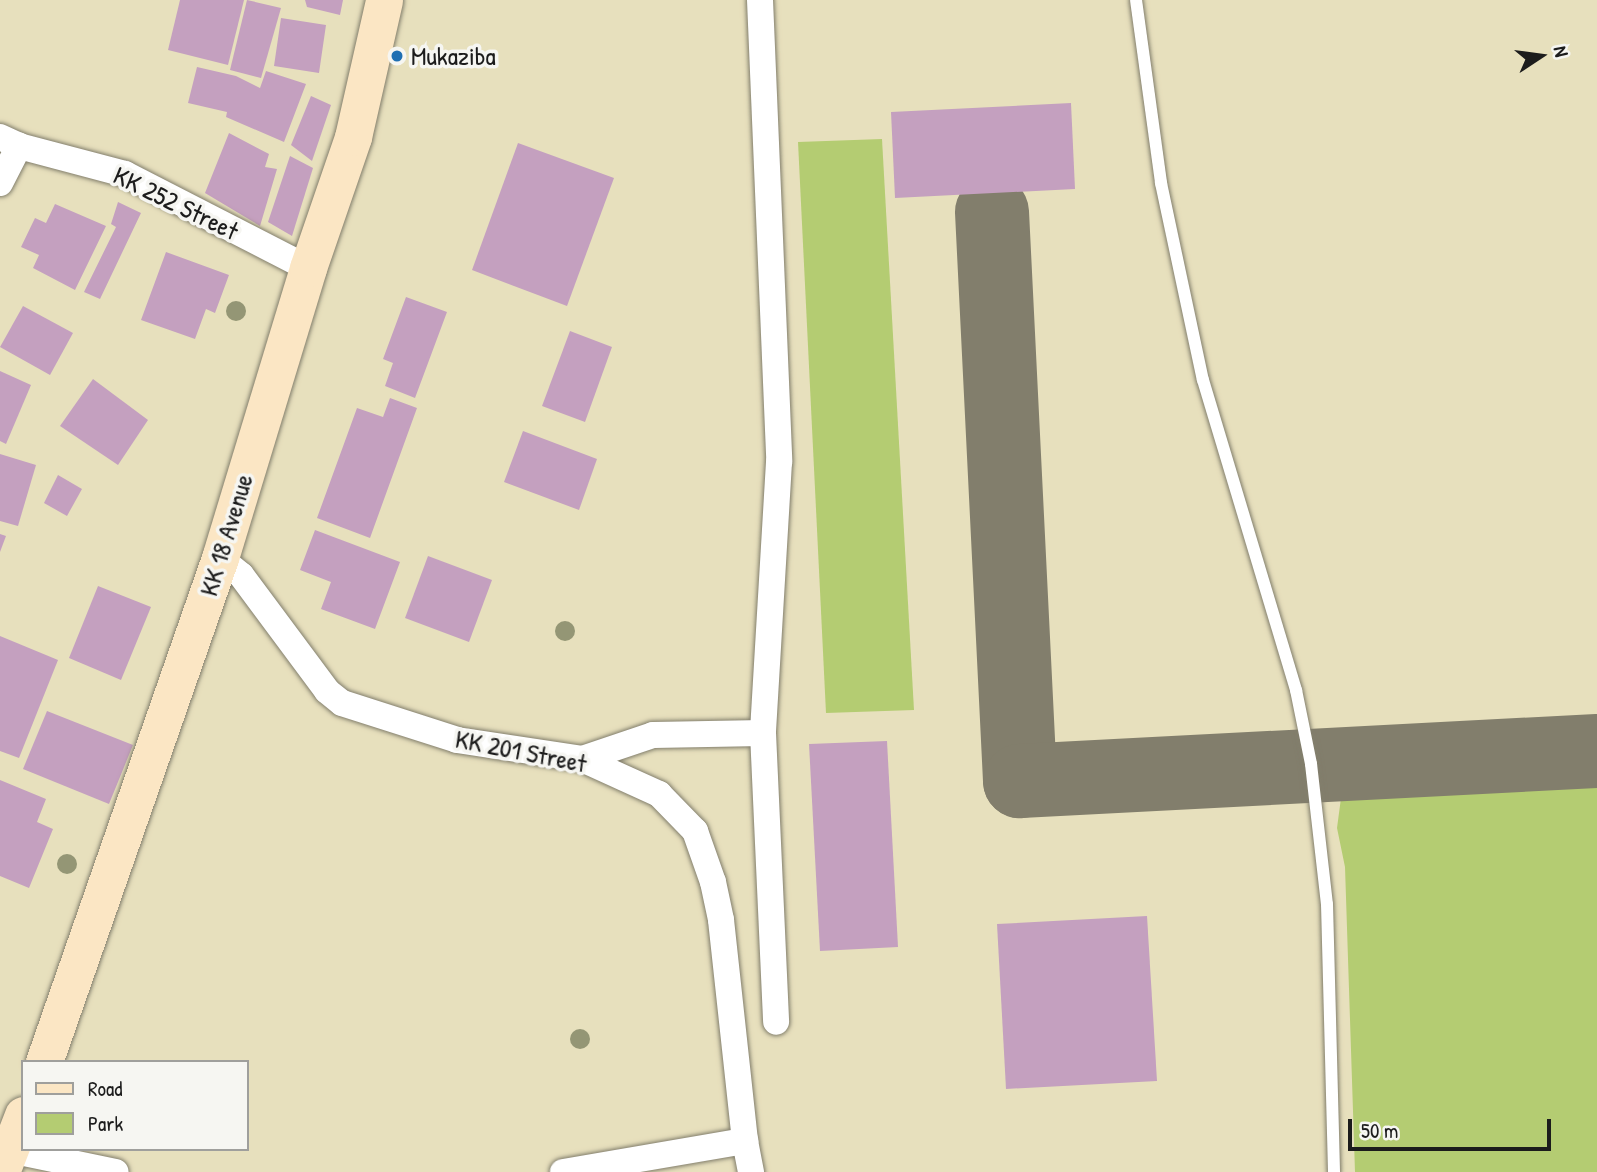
<!DOCTYPE html>
<style>
body{margin:0}
#map{position:relative;width:1597px;height:1172px;overflow:hidden;background:#e7e0bd;font-family:"Patrick Hand",sans-serif}
div>[style]{position:absolute}
[style*='--x']{left:calc(var(--x)*1px);top:calc(var(--y)*1px);width:calc(var(--w)*1px);rotate:calc(var(--a)*1deg)}
.green>*{inset:0;background:#b4cc72}
.taxiway>*{height:74px;margin:-37px;padding:0 37px;transform-origin:37px;border-radius:37px;background:#827e6c}
.building>*{inset:0;background:#c4a0bf}
.roads{filter:drop-shadow(0 0 2px #827e6c) drop-shadow(0 0 2px #827e6c)}
.service>*{height:12px;margin:-6px;padding:0 6px;transform-origin:6px;border-radius:6px;background:#fff}
.minor>*{height:26px;margin:-13px;padding:0 13px;transform-origin:13px;border-radius:13px;background:#fff}
.secondary>*{height:37px;margin:-18.5px;padding:0 18.5px;transform-origin:18.5px;border-radius:18.5px;background:#fbe6c4}
.trees>*{width:20px;height:20px;margin:-10px;border-radius:50%;background:#949675}
.dots>*{width:19px;height:19px;translate:-50% -50%;box-sizing:border-box;border:4px solid #f6f6f2;border-radius:50%}
span{translate:-50% -50%;white-space:nowrap;text-align:center;line-height:1.15;-webkit-text-stroke:7px #f6f6f2;paint-order:stroke}
.poi-label{font-size:26px;color:#1c1c1c}
.left{translate:0 -50%;text-align:left}
.street-label{font-size:26px;color:#1c1c1c}
.legend{position:absolute;left:21px;top:1060px;width:228px;height:91px;box-sizing:border-box;background:#f6f6f2;border:2px solid #9f9f9c;margin:0;padding:9px 12px;list-style:none;font-size:21px;color:#1c1c1c}
.legend li{display:flex;align-items:center;gap:14px;height:35px}
.legend b{width:35px;border:2px solid #9f9f9c}
.north{position:absolute;left:1506px;top:21px;width:70px;height:70px;-webkit-text-stroke:5px #f6f6f2;paint-order:stroke;rotate:77deg;font-size:19px;font-weight:700;line-height:28px;text-align:center;color:#1c1c1c}
.north::after{content:'';display:block;margin:auto;width:24px;height:32px;background:#1c1c1c;clip-path:polygon(50% 0,100% 100%,50% 72%,0 100%)}
.scale{position:absolute;left:1348px;top:1119px;width:203px;height:32px;box-sizing:border-box;border:4px solid #1c1c1c;border-top:0;padding-left:9px;font-size:21px;line-height:24px;white-space:nowrap;color:#1c1c1c;-webkit-text-stroke:5px #f6f6f2;paint-order:stroke}
</style>
<div id="map">
<div class="green">
<div style="clip-path:polygon(882px 139px,914px 710px,826px 713px,798px 142px)"></div>
<div style="clip-path:polygon(1597px 774px,1597px 1172px,1355px 1172px,1345px 867px,1337px 828px,1341px 798px,1348px 784px)"></div>
</div>
<div class="taxiway">
<div style="--x:992;--y:212;--w:570;--a:87.18"></div>
<div style="--x:1020;--y:781;--w:578;--a:-2.98"></div>
</div>
<div class="building">
<div style="clip-path:polygon(180px 0,244px 0,228px 65px,168px 50px)"></div>
<div style="clip-path:polygon(247px 0,281px 8px,261px 78px,230px 70px)"></div>
<div style="clip-path:polygon(305px 0,343px 0,340px 15px,307px 7px)"></div>
<div style="clip-path:polygon(281px 18px,326px 25px,319px 73px,274px 66px)"></div>
<div style="clip-path:polygon(197px 67px,236px 76px,260px 88px,266px 71px,306px 84px,284px 142px,226px 117px,227px 112px,188px 103px)"></div>
<div style="clip-path:polygon(311px 96px,331px 105px,312px 161px,291px 145px)"></div>
<div style="clip-path:polygon(1071px 103px,1075px 189px,895px 198px,891px 112px)"></div>
<div style="clip-path:polygon(229px 133px,269px 154px,265px 167px,277px 169px,260px 226px,205px 193px)"></div>
<div style="clip-path:polygon(518px 143px,614px 178px,567px 306px,472px 270px)"></div>
<div style="clip-path:polygon(290px 156px,313px 168px,292px 236px,268px 222px)"></div>
<div style="clip-path:polygon(118px 202px,141px 213px,100px 299px,84px 292px,116px 227px,111px 224px)"></div>
<div style="clip-path:polygon(55px 204px,106px 226px,75px 290px,33px 268px,39px 255px,21px 247px,35px 218px,46px 223px)"></div>
<div style="clip-path:polygon(166px 252px,229px 275px,215px 313px,206px 309px,195px 339px,141px 320px)"></div>
<div style="clip-path:polygon(406px 297px,447px 312px,415px 398px,385px 386px,393px 363px,383px 359px)"></div>
<div style="clip-path:polygon(23px 306px,73px 333px,50px 375px,0 347px)"></div>
<div style="clip-path:polygon(570px 331px,612px 347px,585px 422px,542px 406px)"></div>
<div style="clip-path:polygon(0 371px,31px 385px,6px 444px,0 441px)"></div>
<div style="clip-path:polygon(93px 379px,148px 420px,118px 465px,60px 426px)"></div>
<div style="clip-path:polygon(390px 398px,417px 408px,370px 538px,317px 518px,357px 408px,383px 417px)"></div>
<div style="clip-path:polygon(523px 431px,597px 459px,579px 510px,504px 482px)"></div>
<div style="clip-path:polygon(0 454px,36px 465px,18px 526px,0 521px)"></div>
<div style="clip-path:polygon(58px 475px,82px 489px,67px 516px,44px 503px)"></div>
<div style="clip-path:polygon(315px 530px,400px 562px,375px 629px,321px 609px,331px 582px,300px 570px)"></div>
<div style="clip-path:polygon(0 534px,6px 536px,0 552px)"></div>
<div style="clip-path:polygon(428px 556px,492px 580px,469px 642px,405px 618px)"></div>
<div style="clip-path:polygon(98px 586px,151px 607px,121px 680px,69px 658px)"></div>
<div style="clip-path:polygon(0 636px,58px 660px,19px 758px,0 751px)"></div>
<div style="clip-path:polygon(47px 711px,133px 745px,109px 804px,23px 769px)"></div>
<div style="clip-path:polygon(887px 741px,898px 947px,820px 951px,809px 744px)"></div>
<div style="clip-path:polygon(0 780px,46px 799px,37px 822px,53px 829px,29px 888px,0 876px)"></div>
<div style="clip-path:polygon(1147px 916px,1157px 1081px,1006px 1089px,997px 924px)"></div>
</div>
<div class="roads">
<div class="service">
<div style="--x:1136;--y:0;--w:185;--a:82.2"></div>
<div style="--x:1161;--y:183;--w:201;--a:78"></div>
<div style="--x:1203;--y:380;--w:324;--a:73.3"></div>
<div style="--x:1296;--y:690;--w:76;--a:78.5"></div>
<div style="--x:1311;--y:764;--w:141;--a:83.5"></div>
<div style="--x:1327;--y:904;--w:268;--a:88.5"></div>
</div>
<div class="minor">
<div style="--x:760;--y:0;--w:462;--a:87.6"></div>
<div style="--x:779;--y:462;--w:271;--a:93.4"></div>
<div style="--x:763;--y:733;--w:289;--a:87.4"></div>
<div style="--x:0;--y:137;--w:21;--a:25"></div>
<div style="--x:19;--y:146;--w:110;--a:14.8"></div>
<div style="--x:125;--y:174;--w:206;--a:27.2"></div>
<div style="--x:0;--y:183;--w:42;--a:-62.8"></div>
<div style="--x:220;--y:558;--w:27;--a:39"></div>
<div style="--x:241;--y:575;--w:144;--a:53.4"></div>
<div style="--x:327;--y:691;--w:19;--a:39"></div>
<div style="--x:342;--y:703;--w:121;--a:17.8"></div>
<div style="--x:457;--y:740;--w:126;--a:8.6"></div>
<div style="--x:582;--y:759;--w:85;--a:24.4"></div>
<div style="--x:659;--y:794;--w:52;--a:45.8"></div>
<div style="--x:695;--y:831;--w:54;--a:70.6"></div>
<div style="--x:713;--y:882;--w:39;--a:78"></div>
<div style="--x:721;--y:920;--w:222;--a:83.8"></div>
<div style="--x:745;--y:1141;--w:32;--a:79"></div>
<div style="--x:582;--y:759;--w:75;--a:-18.7"></div>
<div style="--x:653;--y:735;--w:110;--a:-1"></div>
<div style="--x:0;--y:1148;--w:118;--a:11.7"></div>
<div style="--x:563;--y:1172;--w:185;--a:-9.7"></div>
</div>
<div class="secondary">
<div style="--x:44;--y:1062;--w:534;--a:-70.75"></div>
<div style="--x:220;--y:558;--w:303;--a:-73.1"></div>
<div style="--x:308;--y:268;--w:139;--a:-71"></div>
<div style="--x:353;--y:137;--w:140;--a:-77.2"></div>
<div style="--x:1;--y:1172;--w:61;--a:-68.9"></div>
</div>
</div>
<div class="trees">
<div style="left:236px;top:311px"></div>
<div style="left:565px;top:631px"></div>
<div style="left:67px;top:864px"></div>
<div style="left:580px;top:1039px"></div>
</div>
<div class="dots">
<div style="left:397px;top:56px;background:#1f6fb2"></div>
</div>
<div class="poi-label">
<span class="left" style="left:411px;top:56px">Mukaziba</span>
</div>
<div class="street-label">
<span style="left:176px;top:203px;rotate:26deg">KK 252 Street</span>
<span style="left:226px;top:535px;rotate:-73deg">KK 18 Avenue</span>
<span style="left:521px;top:751px;rotate:11deg">KK 201 Street</span>
</div>
<ul class="legend">
<li><b style="height:9px;background:#fbe6c4"></b>Road</li>
<li><b style="height:19px;background:#b4cc72"></b>Park</li>
</ul>
<div class="north">N</div>
<div class="scale">50 m</div>
</div>
